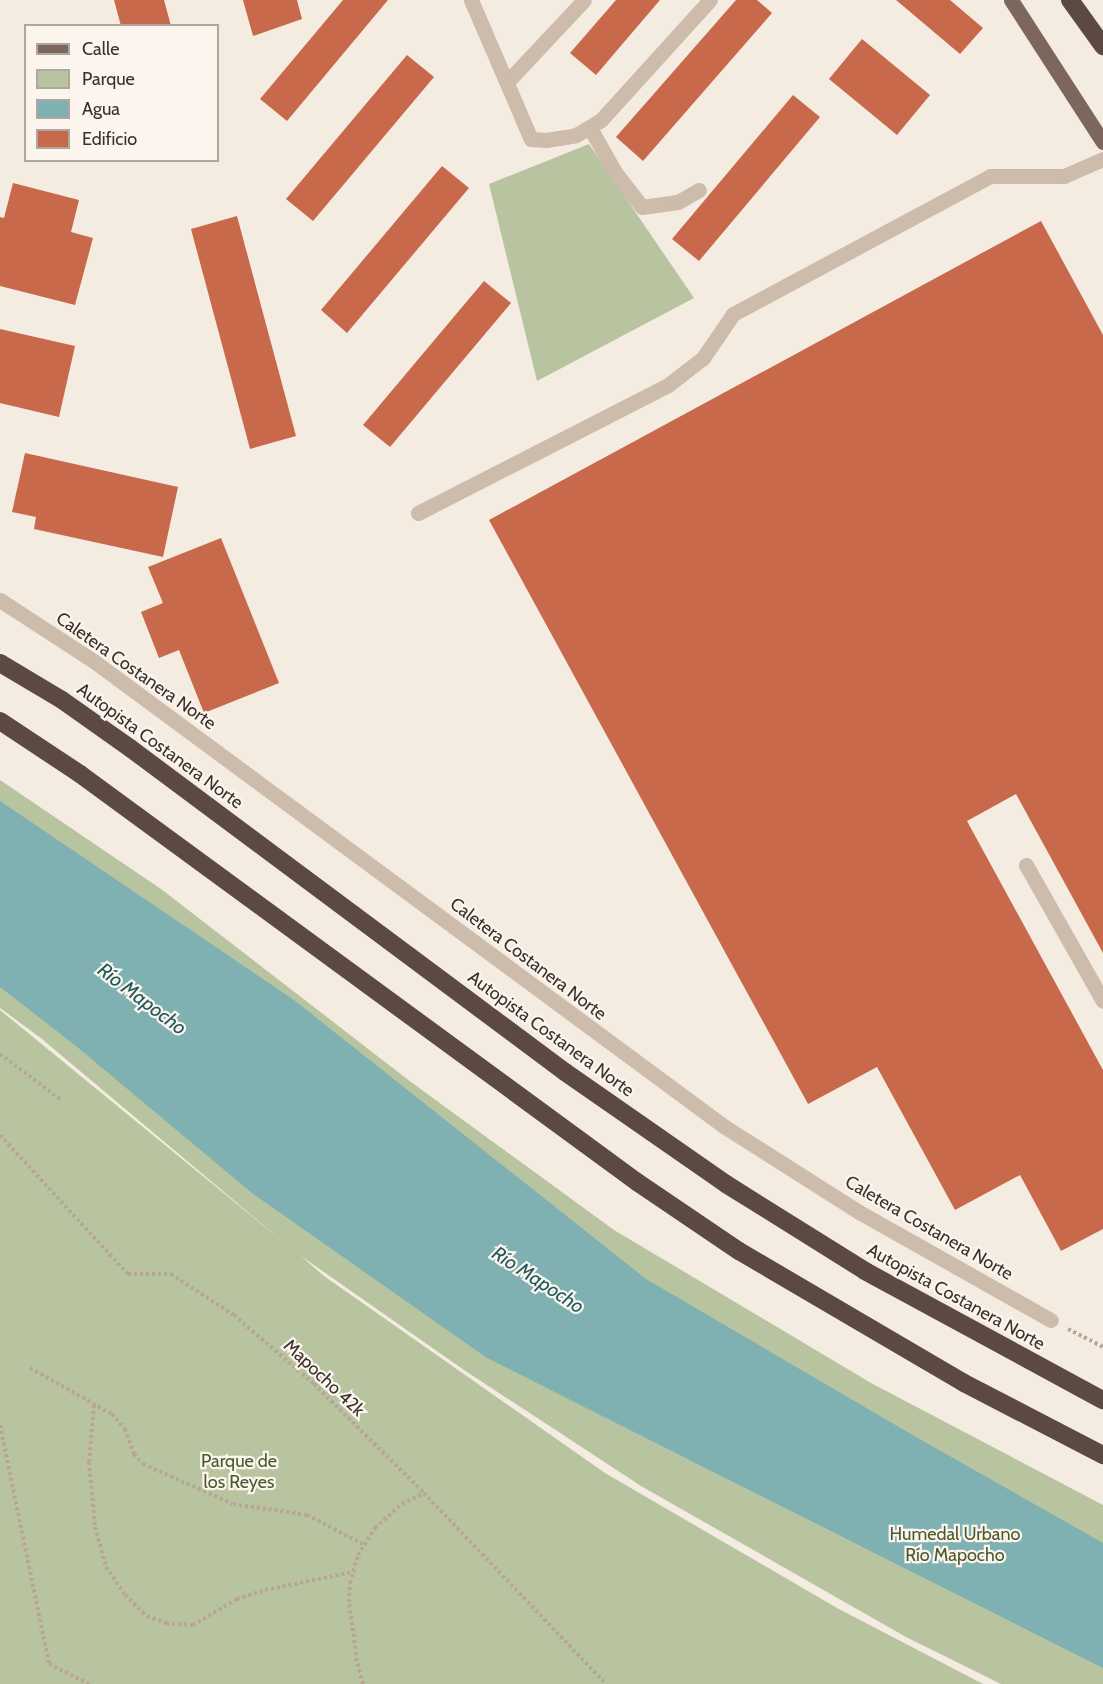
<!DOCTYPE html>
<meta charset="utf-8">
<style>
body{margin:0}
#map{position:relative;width:1103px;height:1684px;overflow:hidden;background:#f4ebe1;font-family:Cabin,sans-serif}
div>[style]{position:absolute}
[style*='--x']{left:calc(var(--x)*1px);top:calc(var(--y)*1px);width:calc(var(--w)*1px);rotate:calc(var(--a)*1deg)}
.green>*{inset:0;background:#b8c4a0}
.water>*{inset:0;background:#7fb0b2}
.building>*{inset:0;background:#c8694b}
.path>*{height:4px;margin-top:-2px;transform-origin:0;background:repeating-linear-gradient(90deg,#b9a596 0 3px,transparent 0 6px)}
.minor>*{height:15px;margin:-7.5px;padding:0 7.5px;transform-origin:7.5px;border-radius:7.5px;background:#cdbbac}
.major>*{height:15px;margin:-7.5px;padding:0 7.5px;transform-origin:7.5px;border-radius:7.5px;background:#7d675c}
.highway>*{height:18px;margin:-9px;padding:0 9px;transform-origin:9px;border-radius:9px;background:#5c4a42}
span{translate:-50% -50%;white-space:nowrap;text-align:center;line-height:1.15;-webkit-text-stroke:4.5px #fbf5ee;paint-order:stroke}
.street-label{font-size:18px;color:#3b302b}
.park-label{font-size:18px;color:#4a5a2e}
.water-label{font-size:20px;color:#1f5a5e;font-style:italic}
.legend{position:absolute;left:24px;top:24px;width:195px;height:138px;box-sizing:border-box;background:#fbf5ee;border:2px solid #aea6a0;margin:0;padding:8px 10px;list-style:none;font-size:18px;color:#3b302b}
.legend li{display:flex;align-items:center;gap:12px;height:30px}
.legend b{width:30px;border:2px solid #aea6a0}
</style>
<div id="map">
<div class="green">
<div style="clip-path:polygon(589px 144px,694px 298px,537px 381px,489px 184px)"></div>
<div style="clip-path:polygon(0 780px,161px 889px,411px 1082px,614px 1230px,871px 1383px,1103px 1505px,1103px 1684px,1001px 1684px,906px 1637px,641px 1486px,464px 1370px,301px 1256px,324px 1276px,605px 1473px,837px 1608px,983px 1684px,0 1684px,0 1010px,281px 1240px,42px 1039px,0 1008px)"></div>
</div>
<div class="water">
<div style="clip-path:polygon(0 801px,294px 1000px,646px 1279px,916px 1437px,1103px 1543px,1103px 1668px,487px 1358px,252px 1193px,76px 1046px,0 987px)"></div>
</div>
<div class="building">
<div style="clip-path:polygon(114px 0,164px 0,171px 26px,121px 26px)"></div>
<div style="clip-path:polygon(243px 0,297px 0,302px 19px,253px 36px)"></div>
<div style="clip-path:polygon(343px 0,388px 0,287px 121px,260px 99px)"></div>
<div style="clip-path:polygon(616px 0,660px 0,596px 75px,570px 53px)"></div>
<div style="clip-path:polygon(736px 0,757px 0,772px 13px,643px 161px,616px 137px)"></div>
<div style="clip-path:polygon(896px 0,950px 0,983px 28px,960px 54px)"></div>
<div style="clip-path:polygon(862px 39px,930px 95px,897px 135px,829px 79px)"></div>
<div style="clip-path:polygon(407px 55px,434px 77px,313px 221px,286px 199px)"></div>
<div style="clip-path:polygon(793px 95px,820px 117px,699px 261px,672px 239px)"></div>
<div style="clip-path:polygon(442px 166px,469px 188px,347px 333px,321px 310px)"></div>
<div style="clip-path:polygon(13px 183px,79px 200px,71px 232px,93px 238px,75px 305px,0 286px,0 217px,4px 218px)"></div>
<div style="clip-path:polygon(237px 216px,296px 436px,250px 449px,191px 229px)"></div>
<div style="clip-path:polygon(1041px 221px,1103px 335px,1103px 953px,1016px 794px,967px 821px,1103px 1070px,1103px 1229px,1061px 1251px,1020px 1175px,955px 1210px,877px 1067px,808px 1104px,489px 520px)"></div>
<div style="clip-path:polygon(484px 281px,511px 303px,390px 447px,363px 425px)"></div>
<div style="clip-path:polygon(0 329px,75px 346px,59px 417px,0 403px)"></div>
<div style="clip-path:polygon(25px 453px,178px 487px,163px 557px,34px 529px,36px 517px,12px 512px)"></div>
<div style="clip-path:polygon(221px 538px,279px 683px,204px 713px,179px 650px,159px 658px,141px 612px,163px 603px,148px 567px)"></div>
</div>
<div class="path">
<div style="--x:0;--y:1054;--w:76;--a:37"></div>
<div style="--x:0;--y:1135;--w:189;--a:47.4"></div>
<div style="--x:128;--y:1274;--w:43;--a:0"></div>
<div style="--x:171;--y:1274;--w:75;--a:33.1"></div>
<div style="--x:234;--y:1315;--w:106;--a:40.8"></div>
<div style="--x:314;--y:1384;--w:155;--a:44.7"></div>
<div style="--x:424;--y:1493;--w:264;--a:46.4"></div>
<div style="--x:1068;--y:1329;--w:39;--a:27"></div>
<div style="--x:30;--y:1368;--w:94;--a:29.3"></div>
<div style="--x:112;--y:1414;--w:20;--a:49"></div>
<div style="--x:125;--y:1429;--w:27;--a:70"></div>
<div style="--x:134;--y:1454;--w:13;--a:48"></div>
<div style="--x:143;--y:1464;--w:98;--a:24"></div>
<div style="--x:233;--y:1504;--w:75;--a:8.5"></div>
<div style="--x:307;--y:1515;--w:63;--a:27.4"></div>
<div style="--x:94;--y:1405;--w:57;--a:95"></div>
<div style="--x:89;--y:1462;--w:65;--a:84.7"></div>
<div style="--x:95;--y:1527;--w:41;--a:74.6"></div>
<div style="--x:106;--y:1567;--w:34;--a:56"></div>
<div style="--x:125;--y:1595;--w:30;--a:44"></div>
<div style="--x:147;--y:1616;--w:20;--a:20"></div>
<div style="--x:166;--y:1623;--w:27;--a:4"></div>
<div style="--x:193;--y:1625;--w:51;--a:-30.6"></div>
<div style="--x:237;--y:1599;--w:29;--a:-18"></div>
<div style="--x:265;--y:1590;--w:90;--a:-11.6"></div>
<div style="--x:0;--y:1425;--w:244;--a:78.4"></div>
<div style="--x:49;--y:1664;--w:45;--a:26.6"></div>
<div style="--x:363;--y:1684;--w:24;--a:-105"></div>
<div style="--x:357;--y:1661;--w:60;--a:-97.7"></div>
<div style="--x:349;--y:1602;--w:19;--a:-87"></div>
<div style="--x:350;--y:1583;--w:29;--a:-74"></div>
<div style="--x:358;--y:1555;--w:32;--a:-58"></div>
<div style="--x:375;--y:1528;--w:36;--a:-42"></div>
<div style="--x:402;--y:1504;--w:25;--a:-27"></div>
</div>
<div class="minor">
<div style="--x:471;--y:0;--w:151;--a:66.7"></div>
<div style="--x:531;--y:139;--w:15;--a:4"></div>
<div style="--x:546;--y:140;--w:30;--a:-9"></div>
<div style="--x:576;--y:135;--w:29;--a:-31"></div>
<div style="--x:601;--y:120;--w:162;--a:-47.8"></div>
<div style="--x:507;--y:82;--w:112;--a:-46.8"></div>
<div style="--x:590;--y:128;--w:51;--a:60.4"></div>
<div style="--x:615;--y:172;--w:44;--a:52.4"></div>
<div style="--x:642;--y:207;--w:36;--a:-8"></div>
<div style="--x:678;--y:202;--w:24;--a:-30"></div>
<div style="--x:418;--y:513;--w:281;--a:-27.1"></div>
<div style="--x:668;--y:385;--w:44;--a:-37.6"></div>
<div style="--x:703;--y:358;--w:53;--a:-55.7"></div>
<div style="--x:733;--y:314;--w:292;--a:-28.2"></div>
<div style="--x:990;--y:176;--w:74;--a:0"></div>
<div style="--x:1064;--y:176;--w:43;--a:-23.6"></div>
<div style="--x:0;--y:600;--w:113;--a:33.1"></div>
<div style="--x:95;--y:662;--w:783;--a:36.43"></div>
<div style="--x:725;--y:1127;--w:159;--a:32.4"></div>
<div style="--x:859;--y:1212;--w:220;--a:29.4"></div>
<div style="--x:1026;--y:865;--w:156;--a:60.5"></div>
</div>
<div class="major">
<div style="--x:1011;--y:0;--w:169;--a:57.1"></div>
</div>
<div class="highway">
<div style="--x:1070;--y:0;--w:57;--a:54.3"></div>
<div style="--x:0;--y:663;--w:72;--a:30.8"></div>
<div style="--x:62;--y:700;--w:83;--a:35.2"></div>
<div style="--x:130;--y:748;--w:542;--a:36.68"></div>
<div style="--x:565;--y:1072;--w:196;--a:34.8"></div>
<div style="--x:726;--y:1184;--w:164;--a:32"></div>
<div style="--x:865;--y:1271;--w:271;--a:28.5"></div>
<div style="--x:0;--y:721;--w:96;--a:33.5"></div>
<div style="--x:80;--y:774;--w:690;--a:36.22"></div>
<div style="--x:637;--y:1182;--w:123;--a:34.1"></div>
<div style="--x:739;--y:1251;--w:261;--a:30.4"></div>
<div style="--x:964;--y:1383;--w:157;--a:27.4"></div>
</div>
<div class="street-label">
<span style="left:136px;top:671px;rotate:35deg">Caletera Costanera Norte</span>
<span style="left:160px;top:746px;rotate:36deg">Autopista Costanera Norte</span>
<span style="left:528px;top:959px;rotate:37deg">Caletera Costanera Norte</span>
<span style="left:551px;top:1034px;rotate:36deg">Autopista Costanera Norte</span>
<span style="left:929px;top:1228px;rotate:30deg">Caletera Costanera Norte</span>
<span style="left:956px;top:1297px;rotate:29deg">Autopista Costanera Norte</span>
<span style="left:324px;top:1378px;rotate:43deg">Mapocho 42k</span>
</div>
<div class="park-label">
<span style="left:239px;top:1472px">Parque de<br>los Reyes</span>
<span style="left:955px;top:1545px">Humedal Urbano<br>Río Mapocho</span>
</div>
<div class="water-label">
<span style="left:142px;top:999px;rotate:37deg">Río Mapocho</span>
<span style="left:538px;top:1280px;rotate:33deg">Río Mapocho</span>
</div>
<ul class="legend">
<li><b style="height:8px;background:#7d675c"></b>Calle</li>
<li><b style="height:16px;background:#b8c4a0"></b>Parque</li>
<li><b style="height:16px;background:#7fb0b2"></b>Agua</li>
<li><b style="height:16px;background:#c8694b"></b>Edificio</li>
</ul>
</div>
